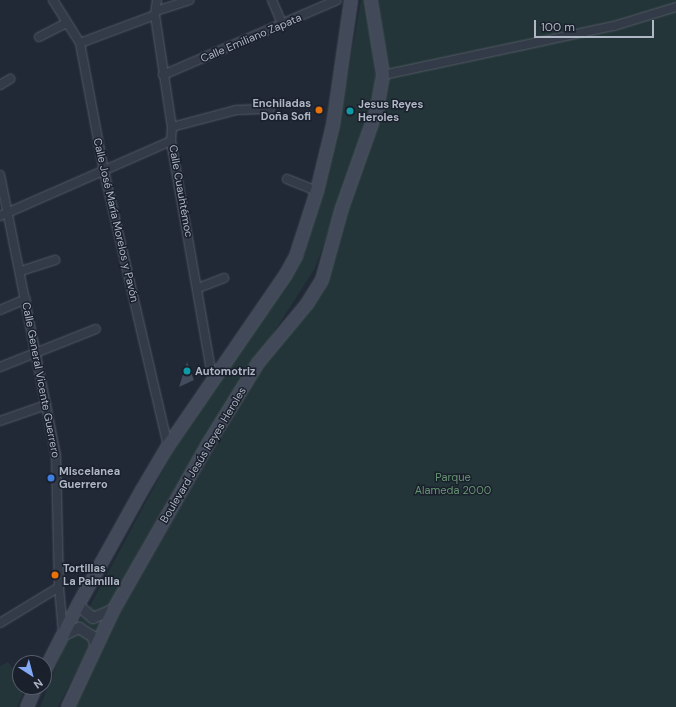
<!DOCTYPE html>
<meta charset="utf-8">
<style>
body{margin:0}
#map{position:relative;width:676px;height:707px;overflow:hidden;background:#212937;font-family:"DM Sans",sans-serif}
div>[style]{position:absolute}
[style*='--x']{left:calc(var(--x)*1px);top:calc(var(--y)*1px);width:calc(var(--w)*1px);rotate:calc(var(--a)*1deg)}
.green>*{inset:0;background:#233538}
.building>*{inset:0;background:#424c5c}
.roads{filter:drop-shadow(0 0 1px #525965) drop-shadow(0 0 1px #525965)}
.minor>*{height:8px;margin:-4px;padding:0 4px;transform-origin:4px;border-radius:4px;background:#343b48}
.tertiary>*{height:10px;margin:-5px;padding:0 5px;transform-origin:5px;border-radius:5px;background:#343b48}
.secondary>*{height:12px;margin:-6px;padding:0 6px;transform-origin:6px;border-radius:6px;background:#424a5a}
.dots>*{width:11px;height:11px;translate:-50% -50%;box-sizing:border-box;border:2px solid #1a202c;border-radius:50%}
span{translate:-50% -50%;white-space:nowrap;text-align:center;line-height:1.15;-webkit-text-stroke:3px #1a202c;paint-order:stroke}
.street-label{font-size:11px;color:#afb6c4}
.poi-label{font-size:11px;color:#afb6c4;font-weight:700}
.right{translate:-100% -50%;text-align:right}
.left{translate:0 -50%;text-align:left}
.park-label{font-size:11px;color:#679473}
.north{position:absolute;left:12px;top:655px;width:40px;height:40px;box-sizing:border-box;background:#1a202c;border:1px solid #565c69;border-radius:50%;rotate:144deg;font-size:11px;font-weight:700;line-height:16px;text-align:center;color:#afb6c4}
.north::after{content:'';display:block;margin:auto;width:14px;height:18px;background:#83aaf4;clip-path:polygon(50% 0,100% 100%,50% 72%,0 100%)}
.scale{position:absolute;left:534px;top:20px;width:120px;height:18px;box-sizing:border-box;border:2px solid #afb6c4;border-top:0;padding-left:5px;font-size:12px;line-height:14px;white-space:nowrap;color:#afb6c4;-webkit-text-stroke:3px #1a202c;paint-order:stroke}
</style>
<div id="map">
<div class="green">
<div style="clip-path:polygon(361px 0,367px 0,376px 84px,366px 127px,315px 268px,173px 490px,128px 571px,58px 707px,40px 707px,73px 624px,85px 615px,175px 448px,303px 257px,346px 85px)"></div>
<div style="clip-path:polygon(379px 0,676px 0,676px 707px,73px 707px,110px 630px,257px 374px,323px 289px,350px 189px,380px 117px,387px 64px)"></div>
<div style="clip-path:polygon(8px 662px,20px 679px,20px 687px,26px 687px,17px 707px,0 707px,0 666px)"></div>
</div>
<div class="building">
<div style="clip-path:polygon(187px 362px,194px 380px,179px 387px)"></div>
</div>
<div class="roads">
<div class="minor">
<div style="--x:53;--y:0;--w:51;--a:57.9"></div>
<div style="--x:80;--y:43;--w:130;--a:79.4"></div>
<div style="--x:104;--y:171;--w:282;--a:76.9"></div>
<div style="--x:157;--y:0;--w:15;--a:98"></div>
<div style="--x:155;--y:15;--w:113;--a:81.4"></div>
<div style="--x:172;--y:127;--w:14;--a:94"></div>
<div style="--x:171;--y:141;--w:245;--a:80.1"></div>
<div style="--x:272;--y:0;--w:26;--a:67"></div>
<div style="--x:156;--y:11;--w:35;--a:-18"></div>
<div style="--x:39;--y:37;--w:31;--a:-27"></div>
<div style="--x:80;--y:43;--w:80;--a:-20.5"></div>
<div style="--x:163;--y:75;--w:189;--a:-23.3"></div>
<div style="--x:383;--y:75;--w:236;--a:-12"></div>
<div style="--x:614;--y:26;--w:65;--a:-17"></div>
<div style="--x:0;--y:85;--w:12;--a:-31"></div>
<div style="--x:172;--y:127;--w:66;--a:-14.9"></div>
<div style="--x:236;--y:110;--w:34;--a:-2"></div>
<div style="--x:0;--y:175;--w:286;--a:78.7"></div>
<div style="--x:56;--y:455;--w:132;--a:88.7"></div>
<div style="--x:59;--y:587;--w:45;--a:84.9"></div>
<div style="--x:287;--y:179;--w:32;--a:22"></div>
<div style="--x:0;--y:216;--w:187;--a:-23.7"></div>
<div style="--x:21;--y:271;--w:36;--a:-18"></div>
<div style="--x:198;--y:288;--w:28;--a:-21"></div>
<div style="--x:0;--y:310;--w:28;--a:-23"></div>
<div style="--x:0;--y:367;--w:103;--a:-21.6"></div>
<div style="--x:0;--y:421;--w:49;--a:-19.2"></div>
<div style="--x:0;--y:623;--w:69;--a:-31.4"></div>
</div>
<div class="tertiary">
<div style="--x:78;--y:605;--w:20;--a:41"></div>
<div style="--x:93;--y:618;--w:23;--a:-23"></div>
<div style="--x:64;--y:635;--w:17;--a:-25"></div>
<div style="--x:79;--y:628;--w:15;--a:32"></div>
<div style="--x:92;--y:636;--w:11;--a:68"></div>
</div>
<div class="secondary">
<div style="--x:44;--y:672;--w:75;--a:-63.1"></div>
<div style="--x:78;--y:605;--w:132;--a:-60.9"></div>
<div style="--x:142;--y:490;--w:51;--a:-59.4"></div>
<div style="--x:168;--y:446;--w:206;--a:-55.5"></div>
<div style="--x:285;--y:276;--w:23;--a:-61"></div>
<div style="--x:296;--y:256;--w:68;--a:-72.1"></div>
<div style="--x:317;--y:191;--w:68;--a:-76.4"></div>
<div style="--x:333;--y:125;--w:126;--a:-81.8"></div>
<div style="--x:27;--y:707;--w:22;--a:-66"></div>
<div style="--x:68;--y:707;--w:108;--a:-64.9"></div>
<div style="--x:114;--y:609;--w:190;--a:-60.3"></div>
<div style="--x:208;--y:444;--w:95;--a:-58.3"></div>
<div style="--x:258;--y:363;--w:77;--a:-50.3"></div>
<div style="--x:307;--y:304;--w:28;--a:-58"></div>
<div style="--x:322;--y:280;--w:75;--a:-74.5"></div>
<div style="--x:342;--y:208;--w:105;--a:-70.5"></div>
<div style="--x:377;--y:109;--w:35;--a:-80"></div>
<div style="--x:383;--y:75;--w:76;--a:-99.1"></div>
</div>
</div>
<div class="dots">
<div style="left:319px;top:110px;background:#e8710a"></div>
<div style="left:350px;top:111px;background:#0f9aa8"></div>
<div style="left:187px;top:371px;background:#0f9aa8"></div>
<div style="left:51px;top:478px;background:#3f7fe0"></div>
<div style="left:55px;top:575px;background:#e8710a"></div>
</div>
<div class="street-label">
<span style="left:251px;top:38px;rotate:-23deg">Calle Emiliano Zapata</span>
<span style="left:181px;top:191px;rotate:80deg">Calle Cuauhtémoc</span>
<span style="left:116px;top:220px;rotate:77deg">Calle José María Morelos y Pavón</span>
<span style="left:41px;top:380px;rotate:79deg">Calle General Vicente Guerrero</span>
<span style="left:203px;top:455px;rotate:-59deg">Boulevard Jesús Reyes Heroles</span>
</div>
<div class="poi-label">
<span class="right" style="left:311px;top:110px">Enchiladas<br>Doña Sofi</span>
<span class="left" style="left:358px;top:111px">Jesus Reyes<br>Heroles</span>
<span class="left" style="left:195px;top:371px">Automotriz</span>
<span class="left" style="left:59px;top:478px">Miscelanea<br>Guerrero</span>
<span class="left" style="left:63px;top:575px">Tortillas<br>La Palmilla</span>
</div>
<div class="park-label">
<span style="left:453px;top:484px">Parque<br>Alameda 2000</span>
</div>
<div class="north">N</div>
<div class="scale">100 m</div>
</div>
